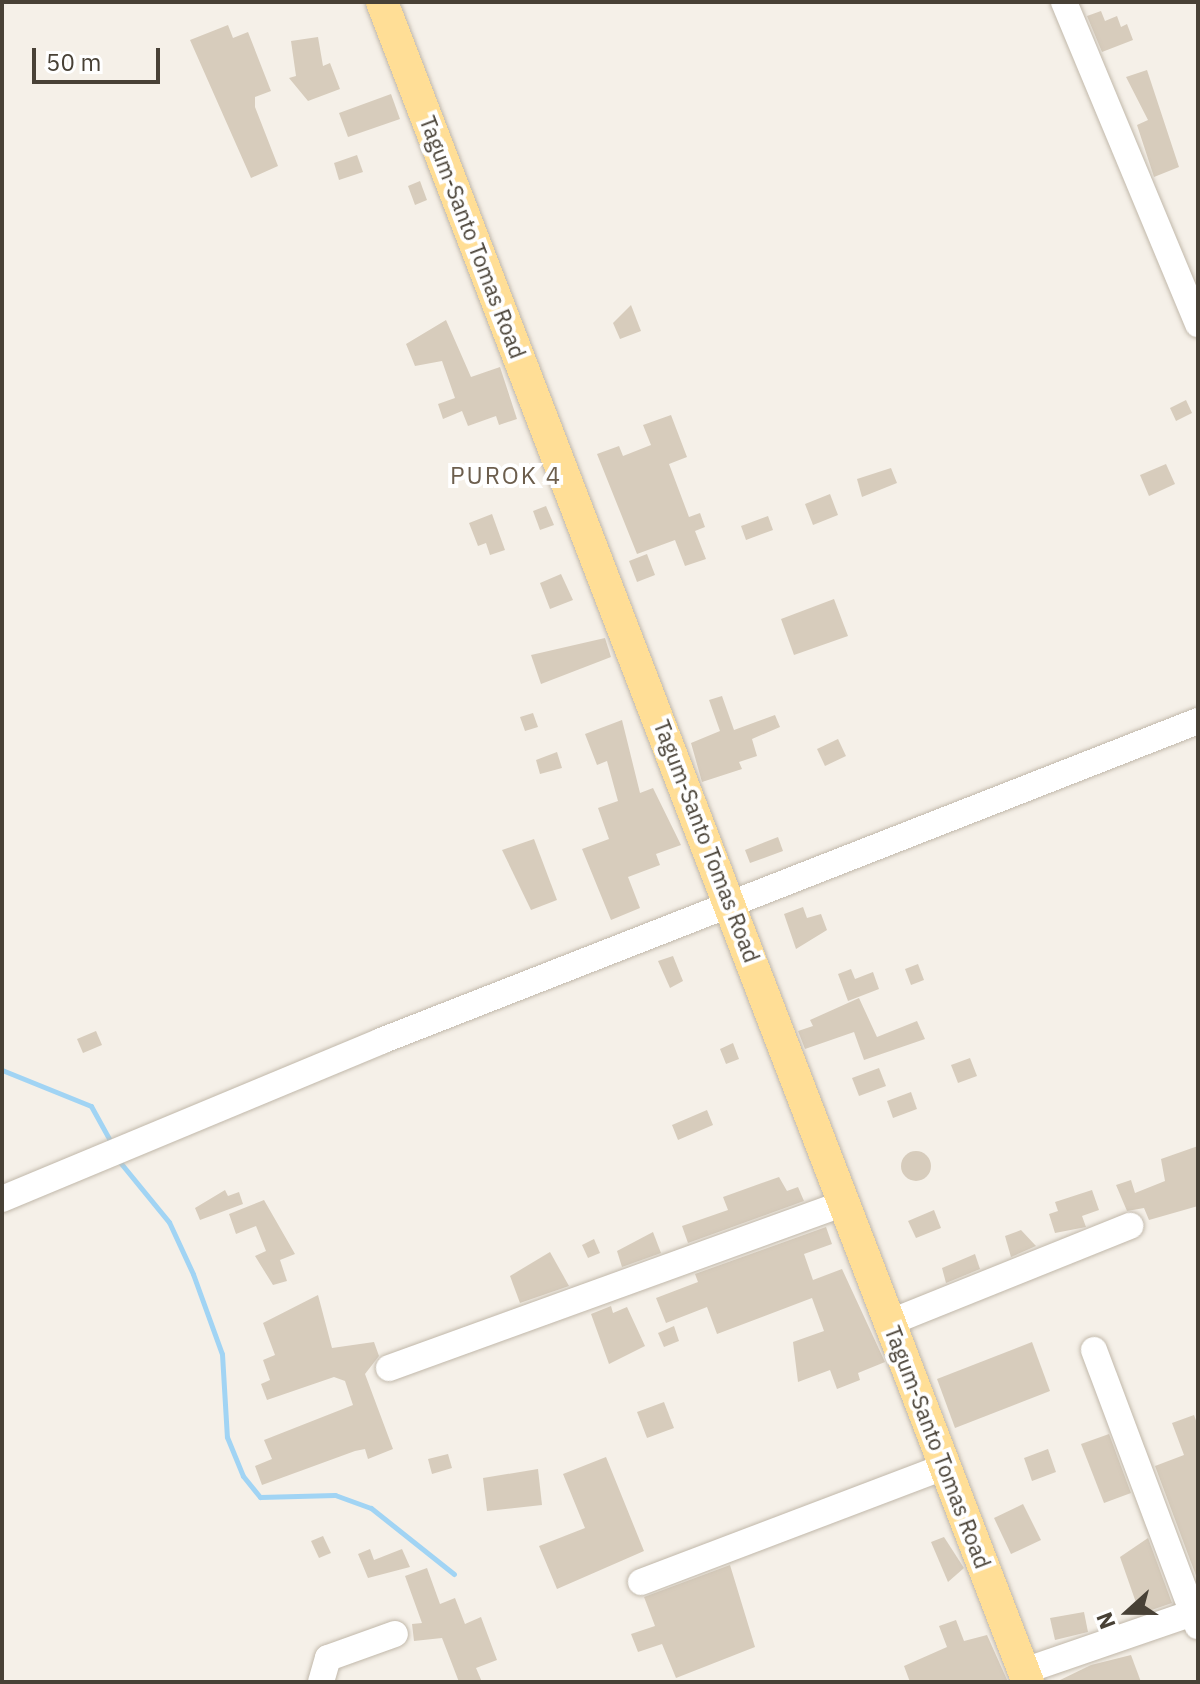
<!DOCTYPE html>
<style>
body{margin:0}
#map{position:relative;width:1200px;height:1684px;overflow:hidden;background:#f5f0e8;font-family:"IBM Plex Sans",sans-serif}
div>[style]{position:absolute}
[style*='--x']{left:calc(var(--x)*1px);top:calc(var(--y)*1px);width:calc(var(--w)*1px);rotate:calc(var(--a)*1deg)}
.stream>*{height:5px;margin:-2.5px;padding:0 2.5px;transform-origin:2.5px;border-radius:2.5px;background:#a1d4f4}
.building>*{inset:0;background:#d7ccbc}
.round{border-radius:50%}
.roads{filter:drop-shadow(0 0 2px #c1b8aa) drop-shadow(0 0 2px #c1b8aa)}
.minor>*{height:26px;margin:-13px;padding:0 13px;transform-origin:13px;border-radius:13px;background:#fff}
.major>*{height:32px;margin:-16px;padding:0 16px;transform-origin:16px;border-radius:16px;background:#ffde96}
span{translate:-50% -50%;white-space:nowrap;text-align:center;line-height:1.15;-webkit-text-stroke:8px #fff;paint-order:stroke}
.street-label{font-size:22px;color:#484136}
.neighbourhood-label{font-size:24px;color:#6c5e4d;letter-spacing:2px}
.frame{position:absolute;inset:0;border:4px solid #484136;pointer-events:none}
.north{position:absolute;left:1088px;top:1572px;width:80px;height:80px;-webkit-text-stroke:6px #fff;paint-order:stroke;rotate:249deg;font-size:22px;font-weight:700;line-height:32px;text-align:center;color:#484136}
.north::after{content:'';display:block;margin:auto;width:28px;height:36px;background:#484136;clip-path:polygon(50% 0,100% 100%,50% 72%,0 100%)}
.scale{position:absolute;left:32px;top:48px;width:128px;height:36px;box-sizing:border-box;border:4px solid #484136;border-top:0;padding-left:10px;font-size:24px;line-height:28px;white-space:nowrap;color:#484136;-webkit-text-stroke:6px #fff;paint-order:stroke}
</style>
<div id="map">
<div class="stream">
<div style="--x:2;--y:1070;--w:96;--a:22"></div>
<div style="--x:91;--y:1106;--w:43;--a:61.1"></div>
<div style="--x:119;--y:1161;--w:79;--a:50.7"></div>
<div style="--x:169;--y:1222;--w:57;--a:65.2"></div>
<div style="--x:193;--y:1274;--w:85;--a:70.1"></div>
<div style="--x:222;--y:1354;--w:83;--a:86.6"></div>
<div style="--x:227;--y:1437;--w:42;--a:67.7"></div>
<div style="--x:243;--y:1476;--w:27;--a:51"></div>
<div style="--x:260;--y:1497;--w:75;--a:-1.5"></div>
<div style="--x:335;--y:1495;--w:38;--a:20"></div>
<div style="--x:371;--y:1508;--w:106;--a:38.5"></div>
</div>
<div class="building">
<div style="clip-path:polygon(1101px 11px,1105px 21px,1117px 16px,1121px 27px,1127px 24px,1133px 40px,1102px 52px,1087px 16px)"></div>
<div style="clip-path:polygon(228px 25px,233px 38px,248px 32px,271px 91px,255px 97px,255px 107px,278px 166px,251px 178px,190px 40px)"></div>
<div style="clip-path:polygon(318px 37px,323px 66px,330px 63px,340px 89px,308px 101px,289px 78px,296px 76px,291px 41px)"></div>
<div style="clip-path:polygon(1147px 70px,1179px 167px,1154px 177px,1137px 125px,1148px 120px,1126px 77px)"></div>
<div style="clip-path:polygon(391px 94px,400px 119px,348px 137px,339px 113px)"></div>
<div style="clip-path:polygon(357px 155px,363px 172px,339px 180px,334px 163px)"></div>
<div style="clip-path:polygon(420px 181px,427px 200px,415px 205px,408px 186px)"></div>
<div style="clip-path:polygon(631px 305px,641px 331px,620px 339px,613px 323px)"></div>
<div style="clip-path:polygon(446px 320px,471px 377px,500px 367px,517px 419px,499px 425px,496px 416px,468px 426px,462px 411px,443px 419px,438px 404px,455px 398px,442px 361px,415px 366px,406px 344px)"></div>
<div style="clip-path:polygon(1186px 400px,1192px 413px,1176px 421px,1170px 408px)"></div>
<div style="clip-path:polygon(671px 415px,687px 457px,669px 464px,689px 517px,700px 513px,705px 527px,695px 531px,706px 559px,685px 566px,675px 540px,637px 554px,597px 454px,619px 446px,623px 456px,651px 445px,643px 425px)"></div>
<div style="clip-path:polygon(1166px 464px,1175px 484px,1149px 496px,1140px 475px)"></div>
<div style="clip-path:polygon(891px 468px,897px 483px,862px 497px,857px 479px)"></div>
<div style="clip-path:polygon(830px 494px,838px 515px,813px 525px,805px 504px)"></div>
<div style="clip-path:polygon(546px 506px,554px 525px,540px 530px,533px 511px)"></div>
<div style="clip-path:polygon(492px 514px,505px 550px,490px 555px,486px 543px,478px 546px,469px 523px)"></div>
<div style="clip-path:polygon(768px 516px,773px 530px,746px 540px,741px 526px)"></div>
<div style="clip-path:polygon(647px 554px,655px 575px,637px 582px,629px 561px)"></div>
<div style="clip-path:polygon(561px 574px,573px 600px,550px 609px,540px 583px)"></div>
<div style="clip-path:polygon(834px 599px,848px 636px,794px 655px,781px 619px)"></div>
<div style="clip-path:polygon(605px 638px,611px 657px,541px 684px,531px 655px)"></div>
<div style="clip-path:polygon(722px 696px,734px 730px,775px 715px,780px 727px,752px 739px,757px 756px,739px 762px,742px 769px,702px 782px,691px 743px,720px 731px,709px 700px)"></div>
<div style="clip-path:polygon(533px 713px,538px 727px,525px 731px,520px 717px)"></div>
<div style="clip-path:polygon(622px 720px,640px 793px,653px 788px,681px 845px,656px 854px,660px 865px,628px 877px,640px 908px,611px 920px,582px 849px,609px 839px,598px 808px,618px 801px,607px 761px,597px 765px,585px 734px)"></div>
<div style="clip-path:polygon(838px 739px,846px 756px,825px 766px,817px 749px)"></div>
<div style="clip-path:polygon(557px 752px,562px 768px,540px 774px,536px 760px)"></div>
<div style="clip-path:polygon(778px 837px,783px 851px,750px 863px,745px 850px)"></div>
<div style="clip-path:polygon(534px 839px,557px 900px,531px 910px,502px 850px)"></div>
<div style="clip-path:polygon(803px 907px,807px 918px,821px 914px,827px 930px,796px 949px,784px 914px)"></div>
<div style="clip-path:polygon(673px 956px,683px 981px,670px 988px,658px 961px)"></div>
<div style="clip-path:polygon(918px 964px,924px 980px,911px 985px,905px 969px)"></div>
<div style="clip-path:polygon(851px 969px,855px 979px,873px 972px,879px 989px,848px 1001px,838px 974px)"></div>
<div style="clip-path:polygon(859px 998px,877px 1037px,917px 1021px,925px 1039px,864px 1060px,854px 1032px,805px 1049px,798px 1031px,813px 1026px,810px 1020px)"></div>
<div style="clip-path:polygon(96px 1031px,102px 1045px,83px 1053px,77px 1039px)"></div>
<div style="clip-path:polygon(733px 1043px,739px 1059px,726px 1064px,720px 1049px)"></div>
<div style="clip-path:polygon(970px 1058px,977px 1076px,958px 1083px,951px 1065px)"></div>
<div style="clip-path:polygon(879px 1068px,886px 1086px,859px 1096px,852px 1078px)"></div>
<div style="clip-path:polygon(911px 1092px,917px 1109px,893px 1118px,887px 1101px)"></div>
<div style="clip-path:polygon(707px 1110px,713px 1125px,678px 1140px,672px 1125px)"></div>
<div style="clip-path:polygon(1198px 1146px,1198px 1206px,1149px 1220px,1144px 1208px,1127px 1211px,1116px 1185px,1131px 1180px,1135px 1193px,1165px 1181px,1161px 1159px)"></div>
<div class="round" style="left:901px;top:1151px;width:30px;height:30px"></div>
<div style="clip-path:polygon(779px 1177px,787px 1191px,798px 1187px,804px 1201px,688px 1243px,682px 1226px,728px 1210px,723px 1197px)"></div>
<div style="clip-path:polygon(225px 1190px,228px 1196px,239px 1192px,243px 1204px,200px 1220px,195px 1208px)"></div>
<div style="clip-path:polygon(1092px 1190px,1099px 1210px,1082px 1216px,1086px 1227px,1055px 1233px,1049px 1214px,1058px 1211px,1055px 1202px)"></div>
<div style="clip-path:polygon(264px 1200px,295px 1254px,280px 1260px,287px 1281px,273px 1285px,255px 1256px,266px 1251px,256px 1226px,236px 1234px,229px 1214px)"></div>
<div style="clip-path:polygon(934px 1210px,941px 1228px,916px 1238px,908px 1221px)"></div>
<div style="clip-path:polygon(826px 1227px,832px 1244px,804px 1254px,813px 1280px,842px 1269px,885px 1362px,858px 1373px,860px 1380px,837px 1389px,830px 1370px,798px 1382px,793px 1342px,824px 1331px,812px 1298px,717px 1334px,707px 1307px,666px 1323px,656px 1298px,698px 1282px,695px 1274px)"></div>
<div style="clip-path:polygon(1021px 1230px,1036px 1246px,1011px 1257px,1005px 1236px)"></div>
<div style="clip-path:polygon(653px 1232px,661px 1253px,622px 1267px,617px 1251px)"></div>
<div style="clip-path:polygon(594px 1239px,600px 1253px,588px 1258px,582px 1245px)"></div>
<div style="clip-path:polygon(550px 1252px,569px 1286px,520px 1303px,510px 1276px)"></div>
<div style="clip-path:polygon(975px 1254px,980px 1269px,946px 1283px,942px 1268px)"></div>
<div style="clip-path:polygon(318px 1295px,332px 1348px,374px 1342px,379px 1356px,365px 1374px,393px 1449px,368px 1459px,365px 1449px,355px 1451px,262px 1485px,255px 1466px,272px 1459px,264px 1440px,353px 1405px,345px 1381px,334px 1377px,267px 1400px,261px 1384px,270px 1380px,263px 1360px,275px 1355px,263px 1323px)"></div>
<div style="clip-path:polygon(611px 1306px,613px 1313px,627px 1307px,645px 1346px,609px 1364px,591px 1314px)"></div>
<div style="clip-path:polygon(674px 1326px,679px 1341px,664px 1347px,658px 1333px)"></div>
<div style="clip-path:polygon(1032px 1342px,1050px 1391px,955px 1428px,937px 1379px)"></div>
<div style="clip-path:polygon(664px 1402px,674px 1428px,647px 1438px,637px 1412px)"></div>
<div style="clip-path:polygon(1194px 1415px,1198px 1426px,1198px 1581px,1155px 1466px,1184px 1455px,1172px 1423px)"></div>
<div style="clip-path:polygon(1109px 1434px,1131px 1493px,1104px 1503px,1081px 1444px)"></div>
<div style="clip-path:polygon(1048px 1449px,1056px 1472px,1032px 1481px,1024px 1458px)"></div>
<div style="clip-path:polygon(448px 1454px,452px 1468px,432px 1474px,428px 1459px)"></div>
<div style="clip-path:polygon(606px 1457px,644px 1551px,557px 1589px,539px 1546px,585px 1528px,563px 1474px)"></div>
<div style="clip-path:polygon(538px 1469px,542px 1505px,487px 1511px,483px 1478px)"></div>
<div style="clip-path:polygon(1023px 1504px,1041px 1540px,1011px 1554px,994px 1518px)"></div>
<div style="clip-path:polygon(323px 1536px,331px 1553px,319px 1558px,311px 1541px)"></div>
<div style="clip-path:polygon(944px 1537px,964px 1568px,948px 1582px,931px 1542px)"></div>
<div style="clip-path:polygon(1148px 1538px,1172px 1603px,1140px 1614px,1120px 1557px)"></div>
<div style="clip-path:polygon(370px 1549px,374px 1560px,402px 1549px,410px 1567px,368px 1578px,358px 1554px)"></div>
<div style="clip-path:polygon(730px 1565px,755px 1647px,676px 1678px,662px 1644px,638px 1652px,631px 1634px,655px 1626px,644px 1597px)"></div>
<div style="clip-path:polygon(427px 1568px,440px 1604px,455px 1598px,465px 1624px,481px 1617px,497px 1660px,476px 1668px,482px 1682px,459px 1682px,442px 1638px,414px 1641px,412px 1624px,422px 1623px,405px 1576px)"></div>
<div style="clip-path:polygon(1084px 1612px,1088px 1632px,1055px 1640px,1050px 1618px)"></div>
<div style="clip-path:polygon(956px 1620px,964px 1641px,987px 1635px,1008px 1682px,910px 1682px,904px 1666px,947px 1647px,939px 1626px)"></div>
<div style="clip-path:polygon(1131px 1655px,1141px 1682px,1056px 1682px,1091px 1665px)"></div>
</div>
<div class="roads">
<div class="minor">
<div style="--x:1064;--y:2;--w:349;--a:67.4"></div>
<div style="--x:2;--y:1199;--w:411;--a:-22.6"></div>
<div style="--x:381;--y:1041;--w:877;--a:-21.39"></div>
<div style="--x:891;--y:1322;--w:258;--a:-21.9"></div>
<div style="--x:1094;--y:1350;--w:295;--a:69.4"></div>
<div style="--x:389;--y:1368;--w:486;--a:-19.9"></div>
<div style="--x:641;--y:1582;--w:326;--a:-20.8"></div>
<div style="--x:1024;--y:1671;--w:184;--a:-19"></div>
<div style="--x:321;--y:1682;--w:25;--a:-74"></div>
<div style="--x:328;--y:1658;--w:71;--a:-19.7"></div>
</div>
<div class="major">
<div style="--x:382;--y:2;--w:1800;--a:68.97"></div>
</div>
</div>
<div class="street-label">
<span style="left:473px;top:237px;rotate:69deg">Tagum-Santo Tomas Road</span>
<span style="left:707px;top:841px;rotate:69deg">Tagum-Santo Tomas Road</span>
<span style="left:938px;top:1447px;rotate:69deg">Tagum-Santo Tomas Road</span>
</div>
<div class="neighbourhood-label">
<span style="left:506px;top:476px">PUROK 4</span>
</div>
<div class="frame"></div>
<div class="north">N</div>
<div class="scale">50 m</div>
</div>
